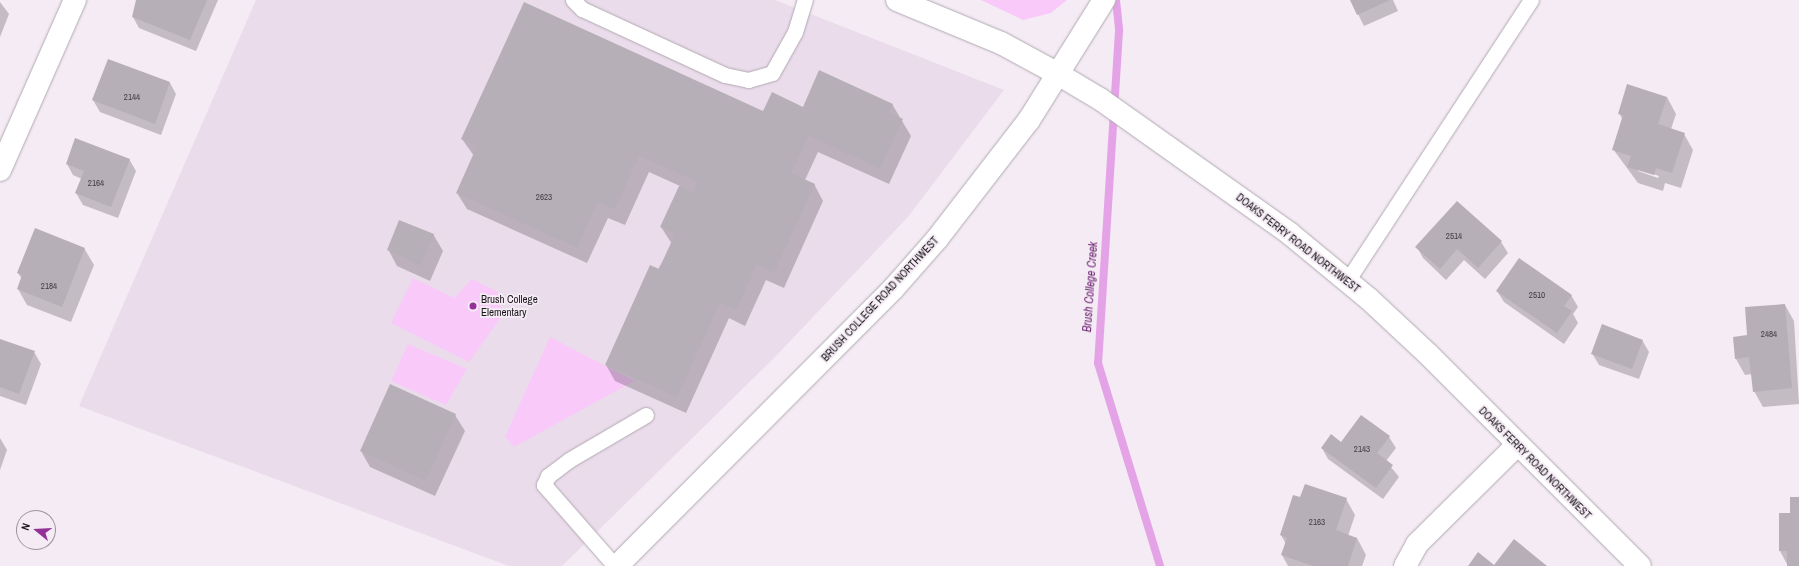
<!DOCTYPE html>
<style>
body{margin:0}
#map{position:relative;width:1799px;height:566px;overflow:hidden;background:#f4ebf4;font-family:"Archivo Narrow",sans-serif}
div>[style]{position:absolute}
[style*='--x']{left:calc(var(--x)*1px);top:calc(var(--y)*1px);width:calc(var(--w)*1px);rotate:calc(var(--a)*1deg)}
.built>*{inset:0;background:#ebdceb}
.green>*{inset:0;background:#f8c9f9}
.shadow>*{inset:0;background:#0003}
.stream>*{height:8px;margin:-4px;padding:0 4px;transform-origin:4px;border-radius:4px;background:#e5a3e7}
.building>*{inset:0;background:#b7afb7}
.roads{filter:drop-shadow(0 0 1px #b1a9b1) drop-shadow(0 0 1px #b1a9b1)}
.lane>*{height:15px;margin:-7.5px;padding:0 7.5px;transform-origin:7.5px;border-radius:7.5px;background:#fff}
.street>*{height:22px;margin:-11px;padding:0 11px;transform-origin:11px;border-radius:11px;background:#fff}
.secondary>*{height:22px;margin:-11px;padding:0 11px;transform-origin:11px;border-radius:11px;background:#fff}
.dots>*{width:11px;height:11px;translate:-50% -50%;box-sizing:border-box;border:2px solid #f4ebf4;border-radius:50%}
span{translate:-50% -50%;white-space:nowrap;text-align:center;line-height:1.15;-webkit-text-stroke:3.5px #f4ebf4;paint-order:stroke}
.number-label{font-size:9px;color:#423e42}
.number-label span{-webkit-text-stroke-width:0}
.street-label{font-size:11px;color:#1b181b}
.poi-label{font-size:11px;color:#1b181b}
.left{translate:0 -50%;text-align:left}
.water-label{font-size:12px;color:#6a1d6f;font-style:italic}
.north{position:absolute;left:16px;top:510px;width:40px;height:40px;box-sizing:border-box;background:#f4ebf4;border:1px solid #9d979d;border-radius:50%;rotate:288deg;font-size:11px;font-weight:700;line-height:16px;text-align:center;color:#1b181b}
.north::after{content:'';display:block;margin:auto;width:14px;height:18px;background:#933198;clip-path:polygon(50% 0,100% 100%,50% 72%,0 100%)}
</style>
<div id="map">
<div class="built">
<div style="clip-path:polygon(256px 0,775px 0,1004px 90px,908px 217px,774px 358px,562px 566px,509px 566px,79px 406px)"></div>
</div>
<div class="green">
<div style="clip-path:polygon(981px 0,1067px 0,1051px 13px,1023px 20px)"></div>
<div style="clip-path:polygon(413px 278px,454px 298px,472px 279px,498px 292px,502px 316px,469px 362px,391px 323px)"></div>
<div style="clip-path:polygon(550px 337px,634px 381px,514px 447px,505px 437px)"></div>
<div style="clip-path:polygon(408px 344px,467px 369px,446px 405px,391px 381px)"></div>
</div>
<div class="shadow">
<div style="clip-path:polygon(137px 0,218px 0,196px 51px,139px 28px,133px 17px)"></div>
<div style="clip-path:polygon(1351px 0,1393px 0,1398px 11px,1364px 26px)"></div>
<div style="clip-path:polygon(0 2px,9px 14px,0 37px)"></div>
<div style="clip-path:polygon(109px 60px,170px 83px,176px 94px,161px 135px,100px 112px,93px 100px)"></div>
<div style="clip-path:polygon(evenodd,1667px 97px,1676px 114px,1671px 129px,1684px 134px,1693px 150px,1681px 188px,1665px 183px,1663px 191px,1638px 183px,1613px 149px,1623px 120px,1619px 113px,1667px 97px,1638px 169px,1659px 176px,1658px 178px,1638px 171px,1638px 169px)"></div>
<div style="clip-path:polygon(892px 104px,911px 136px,889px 184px,818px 152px,805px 180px,814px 184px,823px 201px,784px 288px,766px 280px,745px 326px,729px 318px,686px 413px,615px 381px,606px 365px,672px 244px,661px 227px,680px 186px,649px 172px,625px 225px,608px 218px,587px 263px,467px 209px,457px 193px,474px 156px,462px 139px,803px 108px)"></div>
<div style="clip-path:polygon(129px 159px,136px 171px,118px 218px,83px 205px,76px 193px,82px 179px,73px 175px,67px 164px)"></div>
<div style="clip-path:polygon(1457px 202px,1501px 242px,1508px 253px,1485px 279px,1464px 260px,1446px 280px,1423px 258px,1417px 247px)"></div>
<div style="clip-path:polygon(433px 234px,443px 251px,430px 281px,397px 266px,388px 249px)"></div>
<div style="clip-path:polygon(84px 248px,94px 265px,71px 322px,27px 305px,18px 289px,22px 279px,18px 273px)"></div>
<div style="clip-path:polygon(1497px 291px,1571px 295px,1578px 307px,1573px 314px,1578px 323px,1564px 344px,1504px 302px)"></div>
<div style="clip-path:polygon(1785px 305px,1794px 321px,1799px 404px,1763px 407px,1754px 391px,1752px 374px,1745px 375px,1736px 359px)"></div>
<div style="clip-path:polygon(0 340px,34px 352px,41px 364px,26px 405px,0 396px)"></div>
<div style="clip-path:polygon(1642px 340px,1649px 352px,1639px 379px,1599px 365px,1592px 353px)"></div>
<div style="clip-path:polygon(455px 415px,465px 431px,435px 496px,370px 467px,361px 451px)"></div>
<div style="clip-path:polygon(1389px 437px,1396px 448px,1386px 461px,1399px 477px,1383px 499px,1328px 459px,1322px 448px)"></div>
<div style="clip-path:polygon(0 438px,7px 450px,0 470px)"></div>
<div style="clip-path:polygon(1799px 498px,1799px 566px,1788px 566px,1780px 551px,1780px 514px,1791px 514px)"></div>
<div style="clip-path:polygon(1346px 499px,1355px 515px,1348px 536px,1357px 538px,1366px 555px,1362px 566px,1288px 566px,1282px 555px,1286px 544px,1281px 535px)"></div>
</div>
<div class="stream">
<div style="--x:1116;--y:0;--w:31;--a:84"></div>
<div style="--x:1119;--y:31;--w:333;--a:93.6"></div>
<div style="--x:1098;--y:363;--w:212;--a:73"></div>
</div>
<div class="building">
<div style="clip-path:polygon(136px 0,207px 0,190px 40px,132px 17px)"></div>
<div style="clip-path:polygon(1350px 0,1390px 0,1357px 15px)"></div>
<div style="clip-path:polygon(524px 2px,763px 111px,772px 92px,803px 107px,819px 70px,893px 104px,889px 113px,903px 119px,880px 169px,809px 136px,791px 173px,815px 184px,774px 273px,757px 265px,736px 310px,720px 303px,677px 397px,605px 365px,650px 265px,659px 269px,675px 234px,660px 227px,679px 186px,692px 192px,697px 182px,639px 156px,615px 209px,598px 202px,577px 248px,456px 193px,477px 146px,461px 139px)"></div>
<div style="clip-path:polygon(108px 59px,170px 82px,155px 124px,92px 100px)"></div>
<div style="clip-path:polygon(1627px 84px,1667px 97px,1658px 124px,1685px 133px,1672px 173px,1656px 168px,1654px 175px,1627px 167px,1631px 156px,1612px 150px,1623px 115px,1618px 114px)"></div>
<div style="clip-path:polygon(75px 138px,130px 159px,111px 207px,75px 193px,84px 171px,66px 164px)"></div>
<div style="clip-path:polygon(1457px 201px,1502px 241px,1478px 268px,1457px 249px,1440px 269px,1415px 247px)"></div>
<div style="clip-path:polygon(399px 220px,434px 234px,421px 266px,387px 250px)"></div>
<div style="clip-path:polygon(35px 228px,85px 248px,62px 307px,17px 289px,22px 275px,17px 273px)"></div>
<div style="clip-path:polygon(1519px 258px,1572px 295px,1564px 306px,1572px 311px,1557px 333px,1496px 291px)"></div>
<div style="clip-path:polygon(1785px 304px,1792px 388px,1753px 392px,1749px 357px,1735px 359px,1733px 337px,1747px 335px,1745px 307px)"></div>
<div style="clip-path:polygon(1602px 324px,1643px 340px,1632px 369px,1591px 354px)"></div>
<div style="clip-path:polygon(0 339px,35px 351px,19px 394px,0 387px)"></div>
<div style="clip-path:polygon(390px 384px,456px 414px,426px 481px,360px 451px)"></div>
<div style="clip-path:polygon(1361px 415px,1390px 436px,1377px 453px,1393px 465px,1376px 488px,1321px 448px,1331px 434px,1341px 442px)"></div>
<div style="clip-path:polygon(1305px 484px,1347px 498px,1336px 530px,1357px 538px,1348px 566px,1313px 566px,1281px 555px,1287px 538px,1280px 535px,1293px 495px,1300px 497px)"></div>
<div style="clip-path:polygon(1790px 497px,1799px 497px,1799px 566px,1787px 566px,1787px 551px,1779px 551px,1779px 513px,1790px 513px)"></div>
<div style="clip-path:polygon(1514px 539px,1547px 566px,1468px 566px,1478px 552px,1494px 565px)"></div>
</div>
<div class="roads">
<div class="lane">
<div style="--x:573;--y:0;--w:13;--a:45"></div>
<div style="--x:582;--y:9;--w:157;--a:24.8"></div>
<div style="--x:725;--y:75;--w:24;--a:12"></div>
<div style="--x:748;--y:80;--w:25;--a:-16"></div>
<div style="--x:772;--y:73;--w:47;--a:-60.7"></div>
<div style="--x:795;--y:32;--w:34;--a:-73"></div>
<div style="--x:1347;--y:281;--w:336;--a:-56.8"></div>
<div style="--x:615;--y:566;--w:108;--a:-131.2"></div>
<div style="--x:544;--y:485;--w:10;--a:-66"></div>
<div style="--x:548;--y:476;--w:26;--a:-37"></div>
<div style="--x:569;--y:460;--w:89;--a:-30.3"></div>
</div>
<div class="street">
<div style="--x:0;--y:170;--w:186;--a:-66.2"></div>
<div style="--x:1405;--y:566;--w:25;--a:-61"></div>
<div style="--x:1417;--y:544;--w:139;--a:-44.7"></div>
</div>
<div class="secondary">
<div style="--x:897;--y:0;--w:113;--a:22.5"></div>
<div style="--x:1001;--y:43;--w:65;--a:28.5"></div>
<div style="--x:1058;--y:74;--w:49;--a:30.8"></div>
<div style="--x:1100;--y:99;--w:232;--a:35.3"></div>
<div style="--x:1289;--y:233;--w:104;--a:39.5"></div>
<div style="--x:1369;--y:299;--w:82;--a:43"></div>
<div style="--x:1429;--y:355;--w:298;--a:45"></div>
<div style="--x:617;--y:566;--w:391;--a:-45.1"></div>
<div style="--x:893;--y:289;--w:67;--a:-48.7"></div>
<div style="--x:937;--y:239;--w:150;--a:-52.3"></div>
<div style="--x:1029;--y:120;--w:142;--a:-58"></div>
</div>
</div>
<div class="dots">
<div style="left:473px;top:306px;background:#933198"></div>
</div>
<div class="number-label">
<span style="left:132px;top:97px">2144</span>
<span style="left:96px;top:183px">2164</span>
<span style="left:544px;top:197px">2623</span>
<span style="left:1454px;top:236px">2514</span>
<span style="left:49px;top:286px">2184</span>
<span style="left:1537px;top:295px">2510</span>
<span style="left:1769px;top:334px">2484</span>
<span style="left:1362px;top:449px">2143</span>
<span style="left:1317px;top:522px">2163</span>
</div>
<div class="street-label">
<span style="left:1298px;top:243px;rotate:38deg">DOAKS FERRY ROAD NORTHWEST</span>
<span style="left:880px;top:299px;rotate:-47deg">BRUSH COLLEGE ROAD NORTHWEST</span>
<span style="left:1535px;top:463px;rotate:45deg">DOAKS FERRY ROAD NORTHWEST</span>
</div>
<div class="poi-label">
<span class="left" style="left:481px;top:306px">Brush College<br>Elementary</span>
</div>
<div class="water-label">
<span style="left:1091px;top:287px;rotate:-86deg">Brush College Creek</span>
</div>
<div class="north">N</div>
</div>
